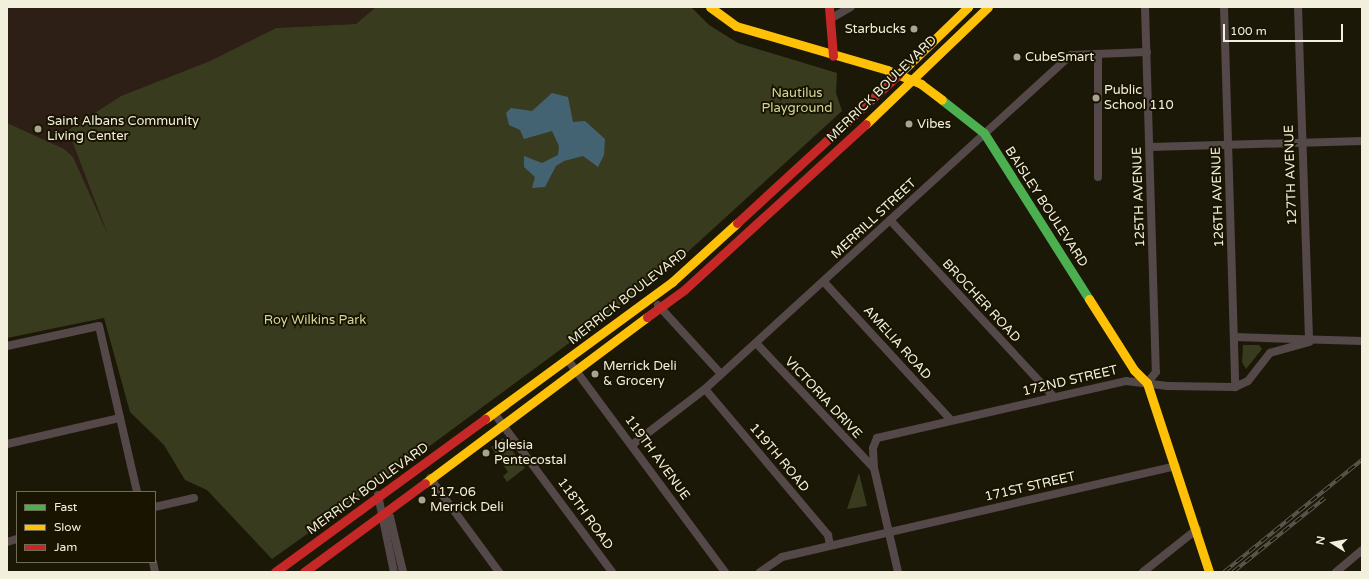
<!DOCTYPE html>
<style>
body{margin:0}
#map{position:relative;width:1369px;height:579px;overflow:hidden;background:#1b1808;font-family:"Varela Round",sans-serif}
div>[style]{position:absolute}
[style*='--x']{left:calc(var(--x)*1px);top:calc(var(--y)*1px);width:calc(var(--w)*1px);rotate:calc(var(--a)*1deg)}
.medical>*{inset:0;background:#2d1f15}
.green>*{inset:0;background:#393b1e}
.water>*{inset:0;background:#446372}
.street>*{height:8px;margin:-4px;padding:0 4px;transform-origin:4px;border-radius:4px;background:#544849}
.fast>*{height:9px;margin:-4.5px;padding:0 4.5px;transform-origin:4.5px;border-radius:4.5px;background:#4caf50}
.slow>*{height:9px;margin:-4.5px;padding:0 4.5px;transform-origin:4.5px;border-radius:4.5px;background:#ffc107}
.jam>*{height:9px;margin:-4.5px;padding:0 4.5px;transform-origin:4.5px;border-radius:4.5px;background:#c62828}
.rail>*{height:4px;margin-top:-2px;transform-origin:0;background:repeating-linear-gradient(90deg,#181400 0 8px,#5e5851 0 16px);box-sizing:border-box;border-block:1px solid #5e5851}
.dots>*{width:11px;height:11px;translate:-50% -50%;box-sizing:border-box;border:2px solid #181400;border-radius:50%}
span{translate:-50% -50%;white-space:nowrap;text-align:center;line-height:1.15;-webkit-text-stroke:4px #181400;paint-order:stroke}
.poi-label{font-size:13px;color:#f2efdd}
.right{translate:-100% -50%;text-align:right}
.left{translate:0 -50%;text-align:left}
.street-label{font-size:13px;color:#f2efdd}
.park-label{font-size:13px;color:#d2d699}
.frame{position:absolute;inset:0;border:8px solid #f2efdd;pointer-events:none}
.legend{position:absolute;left:16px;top:491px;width:140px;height:72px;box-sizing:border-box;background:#181400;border:1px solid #6f6c58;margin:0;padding:5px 7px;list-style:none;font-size:12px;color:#f2efdd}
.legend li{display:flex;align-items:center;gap:8px;height:20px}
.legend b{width:20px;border:1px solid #6f6c58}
.north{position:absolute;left:1313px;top:523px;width:40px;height:40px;-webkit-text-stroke:3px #181400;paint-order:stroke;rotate:281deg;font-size:11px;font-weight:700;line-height:16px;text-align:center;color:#f2efdd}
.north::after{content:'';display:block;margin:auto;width:14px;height:18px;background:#f2efdd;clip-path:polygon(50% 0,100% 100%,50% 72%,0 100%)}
.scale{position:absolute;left:1223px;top:24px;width:120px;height:18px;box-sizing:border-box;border:2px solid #f2efdd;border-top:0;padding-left:5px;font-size:12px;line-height:14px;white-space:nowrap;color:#f2efdd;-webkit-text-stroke:3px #181400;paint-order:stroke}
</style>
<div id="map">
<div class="medical">
<div style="clip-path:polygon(7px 7px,376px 7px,356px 24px,276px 28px,210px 61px,121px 96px,68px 129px,112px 244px,7px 214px)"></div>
</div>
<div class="green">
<div style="clip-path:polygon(376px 7px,691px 7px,709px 25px,738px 43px,837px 73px,836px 93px,842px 111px,668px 270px,385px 479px,376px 479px,362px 488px,362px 495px,272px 559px,207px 490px,185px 480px,164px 445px,130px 412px,104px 318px,7px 338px,7px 123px,64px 149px,73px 157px,108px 235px,68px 130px,121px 96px,210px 61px,276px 28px,356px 24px)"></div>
<div style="clip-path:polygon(1243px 345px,1259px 345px,1262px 349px,1246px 369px,1242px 362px)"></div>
<div style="clip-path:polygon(503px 438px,525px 468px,507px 482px,503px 476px,508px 472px,491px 447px)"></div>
<div style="clip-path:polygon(859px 473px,867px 506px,847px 509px)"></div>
</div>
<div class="water">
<div style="clip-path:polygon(552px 93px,568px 97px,573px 122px,585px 121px,605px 139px,604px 155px,598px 167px,583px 156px,564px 161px,556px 166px,545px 187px,532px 188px,535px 177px,524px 167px,524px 156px,542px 163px,558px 155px,559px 146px,552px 131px,524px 139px,520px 130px,509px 125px,506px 113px,511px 108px,532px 111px)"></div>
</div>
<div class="street">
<div style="--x:1145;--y:7;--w:365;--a:88.3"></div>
<div style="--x:1156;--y:372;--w:14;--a:129"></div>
<div style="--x:1224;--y:7;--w:380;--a:88.3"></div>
<div style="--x:1298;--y:7;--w:335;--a:88.1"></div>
<div style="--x:830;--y:19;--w:24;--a:-30"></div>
<div style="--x:1098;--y:54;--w:123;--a:90"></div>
<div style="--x:1150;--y:147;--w:212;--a:-1.6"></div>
<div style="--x:890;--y:220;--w:241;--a:47.2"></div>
<div style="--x:824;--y:282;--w:188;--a:47.4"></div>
<div style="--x:658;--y:305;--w:93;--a:47.6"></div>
<div style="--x:1234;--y:337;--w:128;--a:1.8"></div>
<div style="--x:756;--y:343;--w:172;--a:46.7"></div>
<div style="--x:7;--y:346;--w:94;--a:-12.3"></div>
<div style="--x:99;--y:326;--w:170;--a:77.1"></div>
<div style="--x:568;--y:360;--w:264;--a:53.5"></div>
<div style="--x:705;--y:389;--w:191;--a:49.9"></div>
<div style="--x:828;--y:535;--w:10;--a:79"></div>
<div style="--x:494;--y:413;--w:198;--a:53.4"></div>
<div style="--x:7;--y:444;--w:116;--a:-13"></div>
<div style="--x:632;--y:445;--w:92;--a:-37.5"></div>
<div style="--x:705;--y:389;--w:495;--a:-42.4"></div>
<div style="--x:1071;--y:55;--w:76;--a:-2.3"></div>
<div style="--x:430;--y:478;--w:117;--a:53.7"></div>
<div style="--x:378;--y:495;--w:79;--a:78.3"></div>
<div style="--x:155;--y:507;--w:40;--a:-13"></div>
<div style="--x:383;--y:513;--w:8;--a:30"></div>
<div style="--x:390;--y:517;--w:57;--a:76.7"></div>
<div style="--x:7;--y:542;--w:10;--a:-17"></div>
<div style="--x:153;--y:562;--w:10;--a:79"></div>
<div style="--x:760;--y:572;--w:27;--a:-34"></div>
<div style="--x:782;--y:557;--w:404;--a:-13"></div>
<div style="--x:898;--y:572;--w:107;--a:-103"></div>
<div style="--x:874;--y:468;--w:20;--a:-93"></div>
<div style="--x:873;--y:448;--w:11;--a:-68"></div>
<div style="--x:877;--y:438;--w:255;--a:-12.9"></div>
<div style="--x:1126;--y:381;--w:42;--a:6.8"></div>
<div style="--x:1168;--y:386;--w:67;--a:0.9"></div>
<div style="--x:1235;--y:387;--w:14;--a:-25"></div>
<div style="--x:1248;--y:381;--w:36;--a:-52"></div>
<div style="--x:1270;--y:353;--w:41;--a:-15.8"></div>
<div style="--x:1143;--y:572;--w:69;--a:-38.5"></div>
<div style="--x:1336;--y:572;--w:34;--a:-40"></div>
</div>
<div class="fast">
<div style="--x:942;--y:100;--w:53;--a:38.2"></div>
<div style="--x:984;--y:133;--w:196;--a:57.7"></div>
</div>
<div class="slow">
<div style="--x:710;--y:7;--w:32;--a:36"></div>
<div style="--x:736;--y:26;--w:157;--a:16.2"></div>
<div style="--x:887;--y:70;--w:37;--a:22"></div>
<div style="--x:921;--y:84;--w:26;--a:37"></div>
<div style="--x:898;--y:75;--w:98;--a:-44.2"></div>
<div style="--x:866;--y:124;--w:169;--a:-43.8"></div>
<div style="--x:1089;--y:299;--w:84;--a:57.6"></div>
<div style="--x:1134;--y:370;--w:18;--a:45"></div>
<div style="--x:1147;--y:383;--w:199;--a:71.8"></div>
<div style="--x:485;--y:419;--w:232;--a:-36.2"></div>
<div style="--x:672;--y:282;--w:88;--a:-42.2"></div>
<div style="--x:425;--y:483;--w:277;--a:-36.8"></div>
</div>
<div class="jam">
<div style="--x:829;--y:7;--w:49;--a:85.3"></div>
<div style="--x:737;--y:223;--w:219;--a:-42.6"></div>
<div style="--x:647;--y:317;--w:46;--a:-36.1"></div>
<div style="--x:684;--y:290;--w:246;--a:-42.4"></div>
<div style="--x:275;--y:572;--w:260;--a:-36.1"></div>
<div style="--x:304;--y:572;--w:150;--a:-36.3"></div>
</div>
<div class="rail">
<div style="--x:1224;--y:572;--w:178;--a:-39.1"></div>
<div style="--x:1233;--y:572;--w:118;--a:-38.8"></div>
</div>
<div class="dots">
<div style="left:914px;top:29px;background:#a7a492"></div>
<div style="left:1017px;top:57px;background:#a7a492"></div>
<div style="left:1096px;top:98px;background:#a7a492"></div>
<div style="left:909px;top:124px;background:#a7a492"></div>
<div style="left:38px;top:129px;background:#a7a492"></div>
<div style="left:595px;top:374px;background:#a7a492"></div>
<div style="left:486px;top:453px;background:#a7a492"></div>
<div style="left:422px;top:500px;background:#a7a492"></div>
</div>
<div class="poi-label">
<span class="right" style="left:906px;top:29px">Starbucks</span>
<span class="left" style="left:1025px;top:57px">CubeSmart</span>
<span class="left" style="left:1104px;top:98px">Public<br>School 110</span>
<span class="left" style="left:47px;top:129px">Saint Albans Community<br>Living Center</span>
<span class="left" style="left:917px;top:124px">Vibes</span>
<span class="left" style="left:603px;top:374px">Merrick Deli<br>&amp; Grocery</span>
<span class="left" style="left:494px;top:453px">Iglesia<br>Pentecostal</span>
<span class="left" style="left:430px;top:500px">117-06<br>Merrick Deli</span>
</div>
<div class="street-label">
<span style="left:882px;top:89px;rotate:-44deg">MERRICK BOULEVARD</span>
<span style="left:1291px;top:175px;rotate:-92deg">127TH AVENUE</span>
<span style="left:1139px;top:197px;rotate:-92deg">125TH AVENUE</span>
<span style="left:1218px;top:197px;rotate:-92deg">126TH AVENUE</span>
<span style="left:1046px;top:207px;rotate:57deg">BAISLEY BOULEVARD</span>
<span style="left:874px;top:219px;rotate:-43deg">MERRILL STREET</span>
<span style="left:628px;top:297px;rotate:-38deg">MERRICK BOULEVARD</span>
<span style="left:981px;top:301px;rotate:47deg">BROCHER ROAD</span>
<span style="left:897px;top:343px;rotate:48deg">AMELIA ROAD</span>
<span style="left:1070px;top:381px;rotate:-13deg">172ND STREET</span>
<span style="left:823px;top:398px;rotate:47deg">VICTORIA DRIVE</span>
<span style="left:657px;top:458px;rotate:54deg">119TH AVENUE</span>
<span style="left:779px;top:458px;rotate:50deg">119TH ROAD</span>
<span style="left:1030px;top:487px;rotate:-13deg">171ST STREET</span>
<span style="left:368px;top:489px;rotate:-36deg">MERRICK BOULEVARD</span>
<span style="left:585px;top:514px;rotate:54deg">118TH ROAD</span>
</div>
<div class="park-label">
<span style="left:797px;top:101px">Nautilus<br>Playground</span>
<span style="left:315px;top:320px">Roy Wilkins Park</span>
</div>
<div class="frame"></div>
<ul class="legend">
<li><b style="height:5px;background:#4caf50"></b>Fast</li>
<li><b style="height:5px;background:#ffc107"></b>Slow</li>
<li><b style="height:5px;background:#c62828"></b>Jam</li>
</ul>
<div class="north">N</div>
<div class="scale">100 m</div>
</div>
